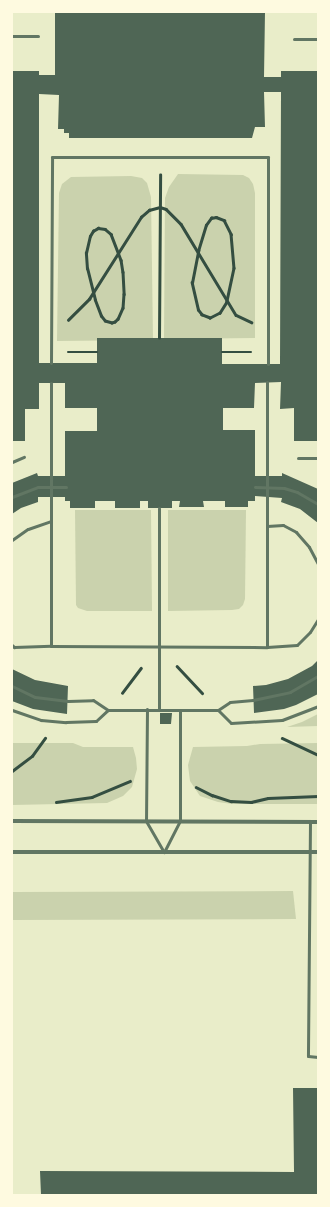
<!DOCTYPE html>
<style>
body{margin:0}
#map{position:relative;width:330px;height:1207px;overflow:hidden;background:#e9edc9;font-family:"Roboto Condensed",sans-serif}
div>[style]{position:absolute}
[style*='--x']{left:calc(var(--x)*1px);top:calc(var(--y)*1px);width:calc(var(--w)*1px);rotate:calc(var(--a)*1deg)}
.green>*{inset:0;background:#cad2ad}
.building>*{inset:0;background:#4f6655}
.path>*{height:2.5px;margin:-1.25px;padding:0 1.25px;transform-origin:1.25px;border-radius:1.25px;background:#344e41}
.service>*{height:3px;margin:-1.5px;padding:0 1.5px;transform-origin:1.5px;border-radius:1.5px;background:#617663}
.minor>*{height:4px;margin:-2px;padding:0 2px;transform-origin:2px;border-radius:2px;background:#617663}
span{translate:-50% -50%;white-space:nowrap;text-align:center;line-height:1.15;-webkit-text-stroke:3.5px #fefae0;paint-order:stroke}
.frame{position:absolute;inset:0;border:13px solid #fefae0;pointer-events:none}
</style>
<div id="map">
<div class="green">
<div style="clip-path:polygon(178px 174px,243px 175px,249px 178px,253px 184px,255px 193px,255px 338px,164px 339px,165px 198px,169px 187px)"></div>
<div style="clip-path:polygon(131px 176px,142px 178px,147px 183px,151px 197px,153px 340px,57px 341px,59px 193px,62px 184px,71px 177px)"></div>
<div style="clip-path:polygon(75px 510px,151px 510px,152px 611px,87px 611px,78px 608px,76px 605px)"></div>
<div style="clip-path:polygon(168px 510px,246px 510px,245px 599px,243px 605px,239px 609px,232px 610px,168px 611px)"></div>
<div style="clip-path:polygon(318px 714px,318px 726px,287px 727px,302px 722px)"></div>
<div style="clip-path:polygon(12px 743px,73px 743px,83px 747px,133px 747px,136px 758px,137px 769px,132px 787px,123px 796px,107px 803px,12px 805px)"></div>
<div style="clip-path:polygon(318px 743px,318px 804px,232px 804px,218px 802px,200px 796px,190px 781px,188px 765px,193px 747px,247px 746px,260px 744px)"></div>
<div style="clip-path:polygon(293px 891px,296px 919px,12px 920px,12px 892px)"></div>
</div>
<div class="building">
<div style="clip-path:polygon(evenodd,55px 12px,265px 12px,264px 77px,281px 77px,281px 71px,318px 71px,318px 441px,294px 441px,294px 408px,280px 409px,281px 382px,255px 383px,254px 408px,223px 408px,223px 430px,255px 430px,255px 476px,282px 476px,282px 473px,318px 489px,318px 523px,300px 509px,281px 502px,282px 498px,255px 496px,255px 501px,248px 501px,248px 507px,225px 507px,225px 501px,203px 501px,204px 507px,179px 507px,180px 501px,172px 501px,172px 508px,148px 508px,148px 501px,140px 501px,140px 508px,115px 508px,115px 501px,95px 501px,95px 508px,70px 508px,70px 501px,65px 501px,65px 497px,38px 497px,38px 502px,21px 508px,12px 514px,12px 483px,37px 473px,38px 476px,65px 476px,65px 431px,97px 431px,97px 408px,65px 408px,65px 383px,39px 383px,39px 409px,25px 409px,25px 441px,12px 441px,12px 71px,39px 71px,39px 75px,55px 75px,55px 12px,264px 92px,281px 92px,280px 364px,222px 364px,222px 338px,97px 338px,97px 363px,39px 363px,39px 94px,59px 95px,58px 129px,64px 129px,64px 133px,69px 133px,69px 138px,252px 138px,255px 127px,265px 127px,264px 92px)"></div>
<div style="clip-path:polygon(318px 660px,318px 694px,296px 705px,284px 709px,254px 713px,253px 686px,266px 685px,288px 679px,312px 666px)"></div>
<div style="clip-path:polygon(12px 669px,35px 680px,68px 686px,67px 714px,33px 709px,12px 701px)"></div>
<div style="clip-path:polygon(160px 713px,172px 713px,171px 724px,160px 724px)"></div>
<div style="clip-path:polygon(293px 1088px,318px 1088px,318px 1195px,41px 1195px,40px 1171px,294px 1172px)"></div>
</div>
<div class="path">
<div style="--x:216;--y:217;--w:9;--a:21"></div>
<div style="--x:224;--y:220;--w:16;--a:63"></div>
<div style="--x:231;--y:234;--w:34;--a:85"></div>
<div style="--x:234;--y:268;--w:35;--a:102"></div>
<div style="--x:227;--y:302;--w:13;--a:122"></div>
<div style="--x:220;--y:313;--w:11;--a:153"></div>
<div style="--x:210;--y:318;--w:9;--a:-159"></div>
<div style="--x:202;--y:315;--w:6;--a:-129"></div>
<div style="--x:198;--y:310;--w:28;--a:-103"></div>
<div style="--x:192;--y:283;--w:33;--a:-79"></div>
<div style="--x:198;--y:251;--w:27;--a:-73"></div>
<div style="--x:206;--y:225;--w:9;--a:-54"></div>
<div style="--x:211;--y:218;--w:5;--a:-11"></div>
<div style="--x:98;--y:228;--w:7;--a:8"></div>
<div style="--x:105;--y:229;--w:8;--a:40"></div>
<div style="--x:111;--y:234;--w:28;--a:69"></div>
<div style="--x:121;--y:260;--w:12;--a:81"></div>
<div style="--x:123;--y:272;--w:22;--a:87"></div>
<div style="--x:124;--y:294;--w:14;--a:94"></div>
<div style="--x:123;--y:308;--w:12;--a:114"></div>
<div style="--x:118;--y:319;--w:4;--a:135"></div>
<div style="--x:115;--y:322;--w:3;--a:162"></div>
<div style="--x:112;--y:323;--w:7;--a:-164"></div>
<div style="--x:105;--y:321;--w:6;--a:-129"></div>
<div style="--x:101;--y:316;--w:17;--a:-111"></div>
<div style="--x:95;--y:300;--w:32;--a:-104"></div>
<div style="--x:87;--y:269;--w:16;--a:-94"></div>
<div style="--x:86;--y:253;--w:17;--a:-77"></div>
<div style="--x:90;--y:236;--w:6;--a:-59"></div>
<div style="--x:93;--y:231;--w:6;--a:-31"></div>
<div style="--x:68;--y:320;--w:30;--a:-45"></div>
<div style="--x:89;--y:299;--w:97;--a:-57.6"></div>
<div style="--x:141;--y:217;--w:11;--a:-41"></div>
<div style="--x:149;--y:210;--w:11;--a:-15"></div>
<div style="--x:160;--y:207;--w:6;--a:18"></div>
<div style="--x:166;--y:209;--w:21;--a:45"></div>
<div style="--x:181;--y:224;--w:106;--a:58.9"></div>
<div style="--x:236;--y:315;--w:17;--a:25"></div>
<div style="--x:159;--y:338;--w:163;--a:-89.6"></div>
<div style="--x:68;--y:352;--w:29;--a:0"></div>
<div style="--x:222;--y:352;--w:29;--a:0"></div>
<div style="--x:177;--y:666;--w:37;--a:47"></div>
<div style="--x:122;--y:693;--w:31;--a:-53"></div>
<div style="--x:282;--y:738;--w:40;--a:25"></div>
<div style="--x:12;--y:771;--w:25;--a:-37"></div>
<div style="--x:32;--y:756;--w:22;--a:-54"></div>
<div style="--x:196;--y:787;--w:18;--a:27"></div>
<div style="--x:212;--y:795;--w:20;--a:18"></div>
<div style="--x:231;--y:801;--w:20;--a:3"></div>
<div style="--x:251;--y:802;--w:17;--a:-13"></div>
<div style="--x:268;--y:798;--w:50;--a:-2.3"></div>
<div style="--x:56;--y:802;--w:36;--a:-8"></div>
<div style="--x:92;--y:797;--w:41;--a:-22.8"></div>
</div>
<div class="service">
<div style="--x:12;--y:36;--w:26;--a:0"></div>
<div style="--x:294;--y:39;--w:24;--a:0"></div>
<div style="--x:51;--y:363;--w:206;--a:-89.7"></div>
<div style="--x:52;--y:157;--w:216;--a:0"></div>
<div style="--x:268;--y:157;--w:207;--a:90"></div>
<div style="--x:51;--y:383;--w:263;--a:90"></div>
<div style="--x:51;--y:646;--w:216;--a:0.3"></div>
<div style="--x:267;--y:647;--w:265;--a:-90"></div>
<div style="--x:298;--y:458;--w:20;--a:0"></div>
<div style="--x:12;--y:462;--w:13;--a:-23"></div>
<div style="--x:255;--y:487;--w:29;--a:2"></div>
<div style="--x:284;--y:488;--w:14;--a:17"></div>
<div style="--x:297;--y:492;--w:24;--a:30"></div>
<div style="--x:12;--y:497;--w:28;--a:-21"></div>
<div style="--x:38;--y:487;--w:28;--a:0"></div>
<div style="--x:159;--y:508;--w:202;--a:90"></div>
<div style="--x:267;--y:526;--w:16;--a:-4"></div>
<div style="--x:283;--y:525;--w:15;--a:28"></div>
<div style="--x:296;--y:532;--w:20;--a:49"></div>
<div style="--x:309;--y:547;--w:19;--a:62"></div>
<div style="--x:12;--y:540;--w:19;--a:-35"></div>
<div style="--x:28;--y:529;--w:24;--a:-19"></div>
<div style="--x:12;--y:645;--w:3;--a:45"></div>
<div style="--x:14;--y:647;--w:37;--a:-2"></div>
<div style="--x:267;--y:647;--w:30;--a:-4"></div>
<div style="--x:297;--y:645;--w:18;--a:-45"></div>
<div style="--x:310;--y:632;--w:15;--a:-58"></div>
<div style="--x:12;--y:686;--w:25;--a:26"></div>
<div style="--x:35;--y:697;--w:33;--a:7"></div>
<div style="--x:68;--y:701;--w:25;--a:-2"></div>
<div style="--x:93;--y:700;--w:18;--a:34"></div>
<div style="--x:108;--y:710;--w:110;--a:0"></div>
<div style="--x:218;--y:710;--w:14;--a:-34"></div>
<div style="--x:230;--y:702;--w:23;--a:-5"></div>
<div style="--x:253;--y:700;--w:38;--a:-12"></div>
<div style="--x:290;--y:692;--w:32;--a:-30"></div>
<div style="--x:147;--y:709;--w:112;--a:90.5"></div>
<div style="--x:146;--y:821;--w:36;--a:60"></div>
<div style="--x:12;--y:710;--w:31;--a:19"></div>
<div style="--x:41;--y:720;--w:25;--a:5"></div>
<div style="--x:66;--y:722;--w:30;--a:-2"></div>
<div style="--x:96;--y:721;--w:16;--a:-43"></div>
<div style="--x:218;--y:710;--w:18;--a:45"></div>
<div style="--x:231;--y:723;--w:51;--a:-3.4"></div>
<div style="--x:282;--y:720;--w:39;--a:-21"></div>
<div style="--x:310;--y:822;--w:234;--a:90.5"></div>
<div style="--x:308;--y:1056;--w:10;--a:6"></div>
<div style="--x:164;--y:852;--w:35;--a:-63"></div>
<div style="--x:180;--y:821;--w:111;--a:-90"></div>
</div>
<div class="minor">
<div style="--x:12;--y:821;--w:306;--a:0.2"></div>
<div style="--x:12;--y:852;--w:306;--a:0"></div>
</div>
<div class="frame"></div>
</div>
